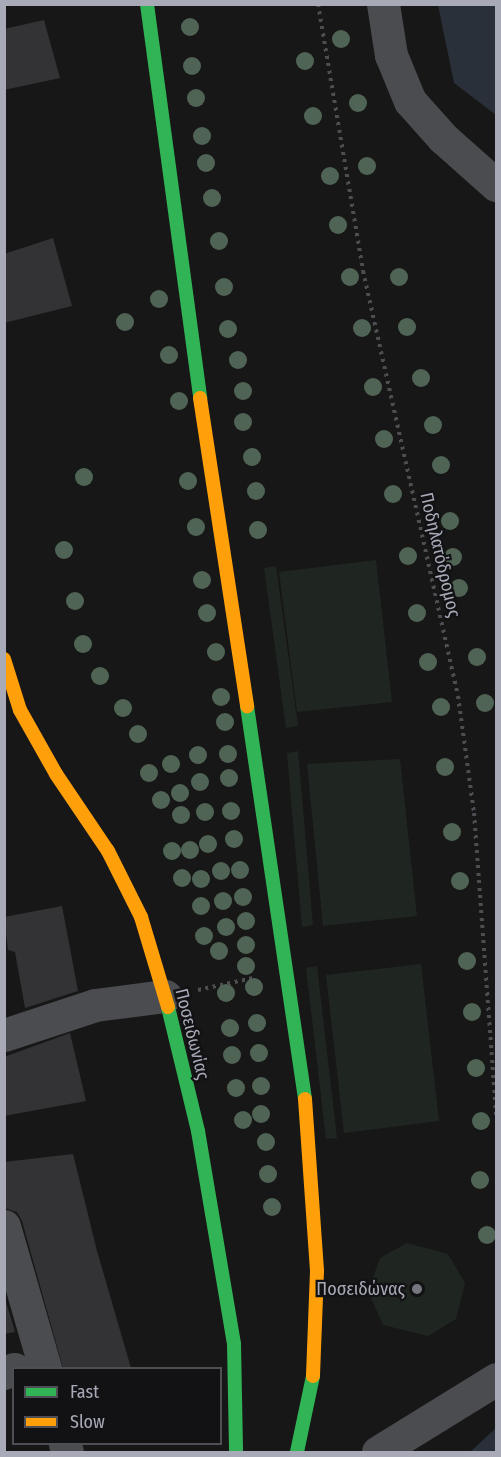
<!DOCTYPE html>
<meta charset="utf-8">
<style>
body{margin:0}
#map{position:relative;width:501px;height:1457px;overflow:hidden;background:#171717;font-family:"Fira Sans Condensed",sans-serif}
div>[style]{position:absolute}
[style*='--x']{left:calc(var(--x)*1px);top:calc(var(--y)*1px);width:calc(var(--w)*1px);rotate:calc(var(--a)*1deg)}
.green>*{inset:0;background:#1f2621}
.water>*{inset:0;background:#2a3039}
.building>*{inset:0;background:#333335}
.path>*{height:4px;margin-top:-2px;transform-origin:0;background:repeating-linear-gradient(90deg,#4d4d52 0 3px,transparent 0 7.5px)}
.street>*{height:33px;margin:-16.5px;padding:0 16.5px;transform-origin:16.5px;border-radius:16.5px;background:#4b4c50}
.fast>*{height:14px;margin:-7px;padding:0 7px;transform-origin:7px;border-radius:7px;background:#30b455}
.slow>*{height:14px;margin:-7px;padding:0 7px;transform-origin:7px;border-radius:7px;background:#ff9f0a}
.trees>*{width:18px;height:18px;margin:-9px;border-radius:50%;background:#506455}
.dots>*{width:16px;height:16px;translate:-50% -50%;box-sizing:border-box;border:3px solid #121113;border-radius:50%}
span{translate:-50% -50%;white-space:nowrap;text-align:center;line-height:1.15;-webkit-text-stroke:4.5px #121113;paint-order:stroke}
.street-label{font-size:18px;color:#a8aab8}
.poi-label{font-size:18px;color:#a8aab8}
.right{translate:-100% -50%;text-align:right}
.frame{position:absolute;inset:0;border:6px solid #a8aab8;pointer-events:none}
.legend{position:absolute;left:12px;top:1367px;width:210px;height:78px;box-sizing:border-box;background:#121113;border:2px solid #4e4e55;margin:0;padding:8px 10px;list-style:none;font-size:18px;color:#a8aab8}
.legend li{display:flex;align-items:center;gap:12px;height:30px}
.legend b{width:30px;border:2px solid #4e4e55}
</style>
<div id="map">
<div class="green">
<div style="clip-path:polygon(376px 560px,392px 702px,297px 712px,279px 572px)"></div>
<div style="clip-path:polygon(276px 566px,298px 726px,286px 728px,264px 568px)"></div>
<div style="clip-path:polygon(298px 751px,313px 925px,302px 927px,287px 753px)"></div>
<div style="clip-path:polygon(400px 759px,417px 916px,323px 926px,307px 764px)"></div>
<div style="clip-path:polygon(421px 964px,439px 1121px,344px 1133px,326px 975px)"></div>
<div style="clip-path:polygon(317px 966px,337px 1138px,326px 1139px,306px 968px)"></div>
<div style="clip-path:polygon(407px 1243px,448px 1254px,465px 1283px,456px 1319px,428px 1336px,383px 1325px,368px 1291px,380px 1258px)"></div>
</div>
<div class="water">
<div style="clip-path:polygon(438px 5px,496px 5px,496px 115px,454px 83px)"></div>
<div style="clip-path:polygon(496px 1428px,496px 1452px,470px 1452px)"></div>
</div>
<div class="building">
<div style="clip-path:polygon(44px 20px,60px 78px,4px 90px,4px 29px)"></div>
<div style="clip-path:polygon(53px 238px,72px 306px,4px 323px,4px 254px)"></div>
<div style="clip-path:polygon(62px 906px,78px 991px,25px 1008px,15px 952px,8px 950px,4px 917px)"></div>
<div style="clip-path:polygon(70px 1033px,86px 1101px,4px 1116px,4px 1057px)"></div>
<div style="clip-path:polygon(73px 1154px,97px 1251px,131px 1368px,63px 1368px,22px 1221px,17px 1212px,4px 1208px,4px 1162px)"></div>
<div style="clip-path:polygon(4px 1295px,15px 1332px,4px 1334px)"></div>
</div>
<div class="path">
<div style="--x:318;--y:4;--w:271;--a:80.4"></div>
<div style="--x:363;--y:271;--w:435;--a:77.4"></div>
<div style="--x:458;--y:696;--w:118;--a:82.2"></div>
<div style="--x:474;--y:813;--w:304;--a:85.8"></div>
<div style="--x:198;--y:990;--w:56;--a:-12.3"></div>
</div>
<div class="street">
<div style="--x:383;--y:4;--w:52;--a:81.1"></div>
<div style="--x:391;--y:55;--w:50;--a:67.6"></div>
<div style="--x:410;--y:101;--w:50;--a:48.3"></div>
<div style="--x:443;--y:138;--w:71;--a:41.6"></div>
<div style="--x:4;--y:1035;--w:96;--a:-18.2"></div>
<div style="--x:95;--y:1005;--w:71;--a:-7.3"></div>
<div style="--x:4;--y:1226;--w:148;--a:73.9"></div>
<div style="--x:4;--y:1373;--w:11;--a:-22"></div>
<div style="--x:65;--y:1444;--w:8;--a:76"></div>
<div style="--x:378;--y:1452;--w:139;--a:-31.7"></div>
</div>
<div class="fast">
<div style="--x:147;--y:4;--w:398;--a:82.3"></div>
<div style="--x:247;--y:706;--w:397;--a:81.6"></div>
<div style="--x:168;--y:1007;--w:128;--a:76.4"></div>
<div style="--x:198;--y:1131;--w:216;--a:80.4"></div>
<div style="--x:234;--y:1344;--w:108;--a:88.9"></div>
<div style="--x:297;--y:1452;--w:78;--a:-78.1"></div>
</div>
<div class="slow">
<div style="--x:200;--y:398;--w:312;--a:81.3"></div>
<div style="--x:4;--y:659;--w:53;--a:72.6"></div>
<div style="--x:20;--y:710;--w:73;--a:60.6"></div>
<div style="--x:56;--y:774;--w:93;--a:56"></div>
<div style="--x:108;--y:851;--w:74;--a:63.4"></div>
<div style="--x:141;--y:917;--w:94;--a:73.3"></div>
<div style="--x:305;--y:1099;--w:172;--a:86"></div>
<div style="--x:317;--y:1271;--w:105;--a:92.2"></div>
</div>
<div class="trees">
<div style="left:190px;top:27px"></div>
<div style="left:341px;top:39px"></div>
<div style="left:305px;top:61px"></div>
<div style="left:192px;top:66px"></div>
<div style="left:196px;top:98px"></div>
<div style="left:358px;top:103px"></div>
<div style="left:313px;top:116px"></div>
<div style="left:202px;top:136px"></div>
<div style="left:206px;top:163px"></div>
<div style="left:367px;top:166px"></div>
<div style="left:330px;top:176px"></div>
<div style="left:212px;top:198px"></div>
<div style="left:338px;top:225px"></div>
<div style="left:219px;top:241px"></div>
<div style="left:350px;top:277px"></div>
<div style="left:399px;top:277px"></div>
<div style="left:224px;top:287px"></div>
<div style="left:159px;top:299px"></div>
<div style="left:125px;top:322px"></div>
<div style="left:407px;top:327px"></div>
<div style="left:362px;top:328px"></div>
<div style="left:228px;top:329px"></div>
<div style="left:169px;top:355px"></div>
<div style="left:238px;top:360px"></div>
<div style="left:421px;top:378px"></div>
<div style="left:373px;top:387px"></div>
<div style="left:243px;top:391px"></div>
<div style="left:179px;top:401px"></div>
<div style="left:243px;top:422px"></div>
<div style="left:433px;top:425px"></div>
<div style="left:384px;top:439px"></div>
<div style="left:252px;top:457px"></div>
<div style="left:441px;top:465px"></div>
<div style="left:84px;top:477px"></div>
<div style="left:188px;top:481px"></div>
<div style="left:256px;top:491px"></div>
<div style="left:393px;top:494px"></div>
<div style="left:450px;top:521px"></div>
<div style="left:196px;top:527px"></div>
<div style="left:258px;top:530px"></div>
<div style="left:64px;top:550px"></div>
<div style="left:408px;top:556px"></div>
<div style="left:453px;top:557px"></div>
<div style="left:202px;top:580px"></div>
<div style="left:459px;top:588px"></div>
<div style="left:75px;top:601px"></div>
<div style="left:207px;top:613px"></div>
<div style="left:417px;top:613px"></div>
<div style="left:83px;top:644px"></div>
<div style="left:216px;top:652px"></div>
<div style="left:477px;top:657px"></div>
<div style="left:428px;top:662px"></div>
<div style="left:100px;top:676px"></div>
<div style="left:221px;top:697px"></div>
<div style="left:485px;top:703px"></div>
<div style="left:441px;top:707px"></div>
<div style="left:123px;top:708px"></div>
<div style="left:225px;top:722px"></div>
<div style="left:138px;top:734px"></div>
<div style="left:228px;top:754px"></div>
<div style="left:198px;top:755px"></div>
<div style="left:171px;top:764px"></div>
<div style="left:445px;top:767px"></div>
<div style="left:149px;top:773px"></div>
<div style="left:229px;top:778px"></div>
<div style="left:200px;top:782px"></div>
<div style="left:180px;top:793px"></div>
<div style="left:161px;top:800px"></div>
<div style="left:231px;top:811px"></div>
<div style="left:205px;top:812px"></div>
<div style="left:181px;top:815px"></div>
<div style="left:452px;top:832px"></div>
<div style="left:234px;top:839px"></div>
<div style="left:208px;top:844px"></div>
<div style="left:190px;top:850px"></div>
<div style="left:172px;top:851px"></div>
<div style="left:240px;top:870px"></div>
<div style="left:221px;top:871px"></div>
<div style="left:182px;top:878px"></div>
<div style="left:201px;top:879px"></div>
<div style="left:460px;top:881px"></div>
<div style="left:243px;top:897px"></div>
<div style="left:223px;top:901px"></div>
<div style="left:201px;top:906px"></div>
<div style="left:246px;top:921px"></div>
<div style="left:226px;top:927px"></div>
<div style="left:204px;top:936px"></div>
<div style="left:246px;top:945px"></div>
<div style="left:219px;top:951px"></div>
<div style="left:467px;top:961px"></div>
<div style="left:246px;top:966px"></div>
<div style="left:254px;top:987px"></div>
<div style="left:226px;top:993px"></div>
<div style="left:472px;top:1012px"></div>
<div style="left:257px;top:1023px"></div>
<div style="left:230px;top:1028px"></div>
<div style="left:259px;top:1053px"></div>
<div style="left:232px;top:1055px"></div>
<div style="left:476px;top:1068px"></div>
<div style="left:261px;top:1086px"></div>
<div style="left:236px;top:1088px"></div>
<div style="left:261px;top:1114px"></div>
<div style="left:243px;top:1120px"></div>
<div style="left:481px;top:1121px"></div>
<div style="left:266px;top:1142px"></div>
<div style="left:268px;top:1174px"></div>
<div style="left:480px;top:1180px"></div>
<div style="left:272px;top:1207px"></div>
<div style="left:487px;top:1235px"></div>
</div>
<div class="dots">
<div style="left:417px;top:1289px;background:#757780"></div>
</div>
<div class="street-label">
<span style="left:440px;top:555px;rotate:77deg">Ποδηλατόδρομος</span>
<span style="left:192px;top:1034px;rotate:76deg">Ποσειδωνίας</span>
</div>
<div class="poi-label">
<span class="right" style="left:405px;top:1289px">Ποσειδώνας</span>
</div>
<div class="frame"></div>
<ul class="legend">
<li><b style="height:8px;background:#30b455"></b>Fast</li>
<li><b style="height:8px;background:#ff9f0a"></b>Slow</li>
</ul>
</div>
